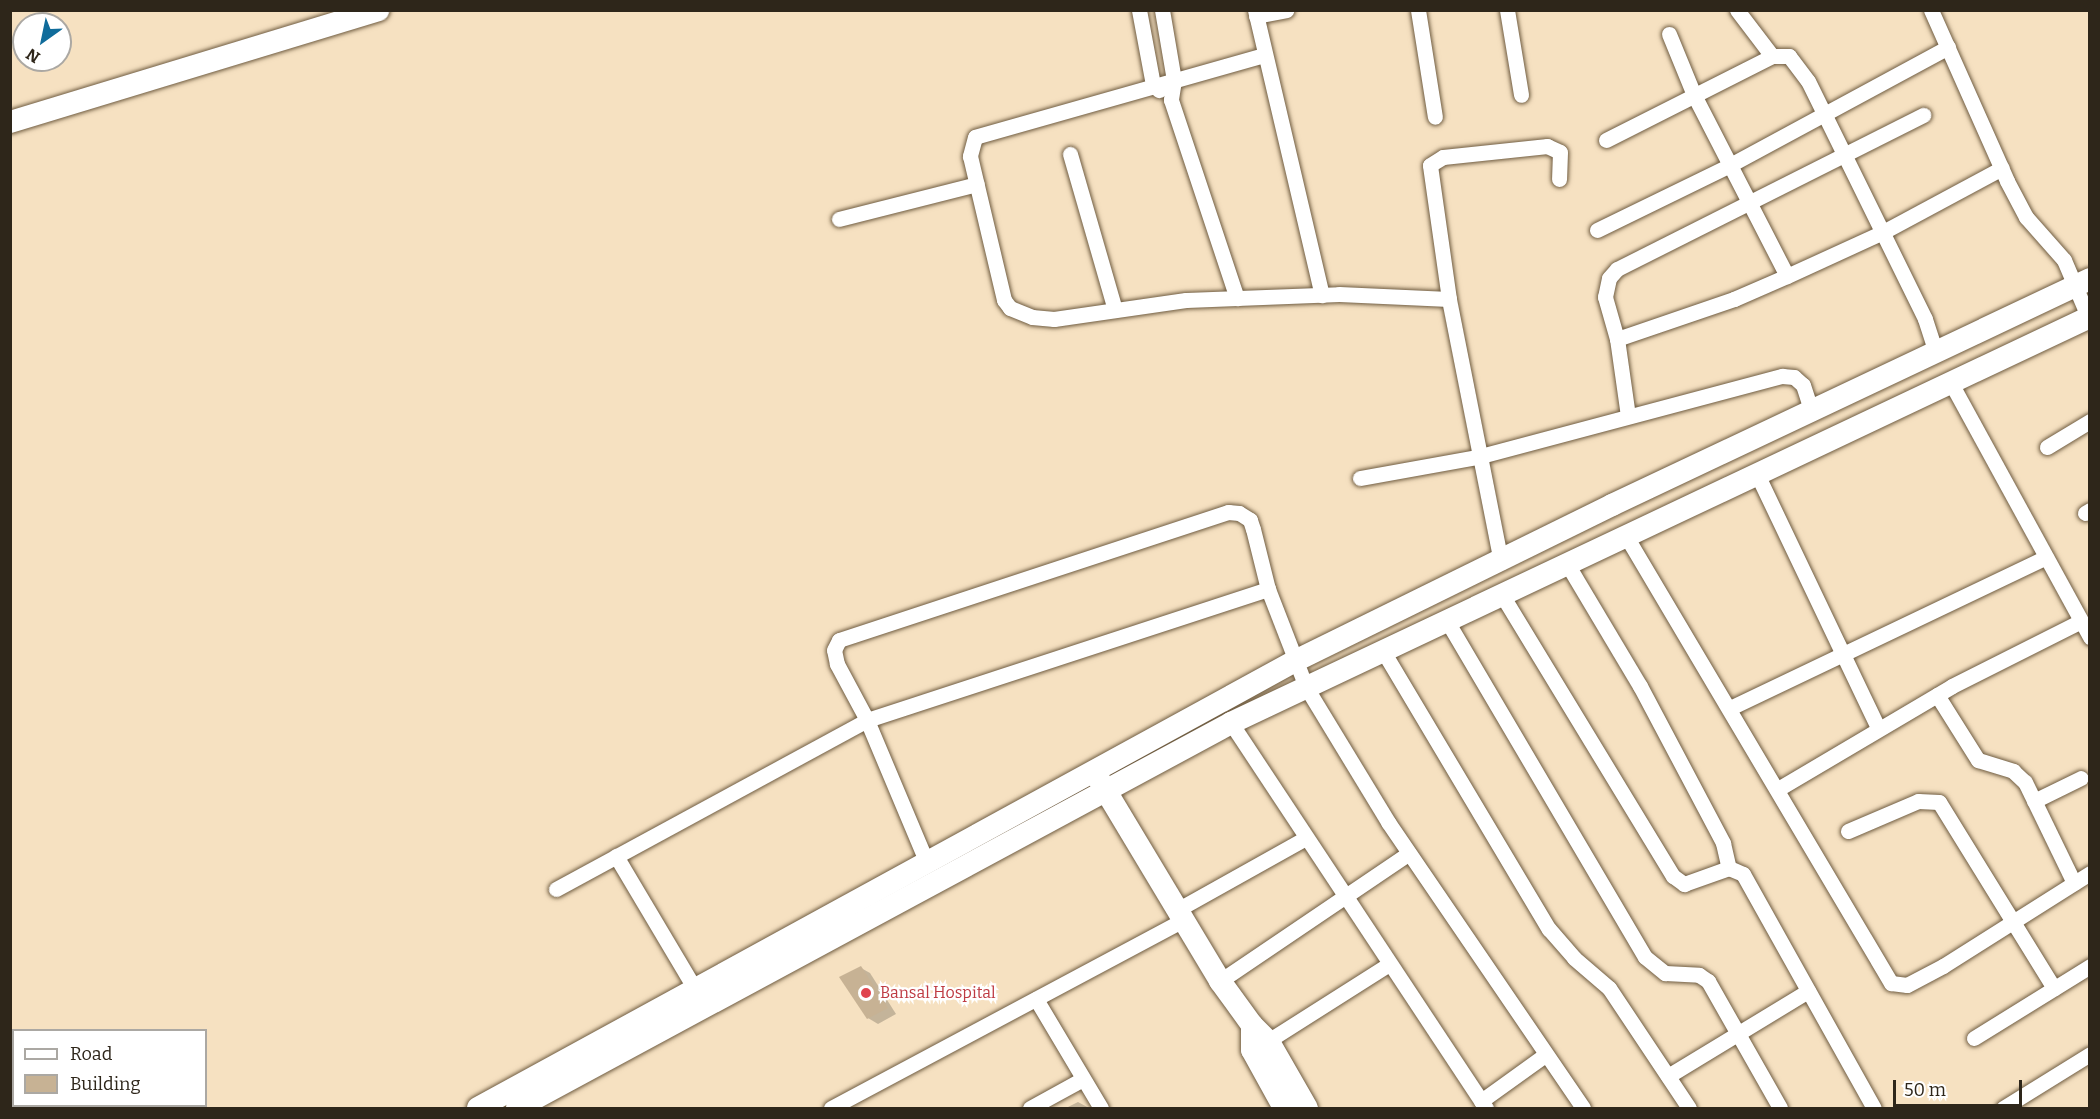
<!DOCTYPE html>
<style>
body{margin:0}
#map{position:relative;width:2100px;height:1119px;overflow:hidden;background:#f6e1c1;font-family:Bitter,serif}
div>[style]{position:absolute}
[style*='--x']{left:calc(var(--x)*1px);top:calc(var(--y)*1px);width:calc(var(--w)*1px);rotate:calc(var(--a)*1deg)}
.shadow>*{inset:0;background:#0003}
.building>*{inset:0;background:#c7b294}
.roads{filter:drop-shadow(0 0 2px #6f5c41) drop-shadow(0 0 2px #6f5c41)}
.street>*{height:15px;margin:-7.5px;padding:0 7.5px;transform-origin:7.5px;border-radius:7.5px;background:#fff}
.secondary>*{height:22px;margin:-11px;padding:0 11px;transform-origin:11px;border-radius:11px;background:#fff}
.dots>*{width:16px;height:16px;translate:-50% -50%;box-sizing:border-box;border:3px solid #fff;border-radius:50%}
span{translate:-50% -50%;white-space:nowrap;text-align:center;line-height:1.15;-webkit-text-stroke:4.5px #fff;paint-order:stroke}
.health-label{font-size:16px;color:#be3a42}
.left{translate:0 -50%;text-align:left}
.frame{position:absolute;inset:0;border:12px solid #2e261a;pointer-events:none}
.legend{position:absolute;left:12px;top:1029px;width:195px;height:78px;box-sizing:border-box;background:#fff;border:2px solid #aba8a3;margin:0;padding:8px 10px;list-style:none;font-size:18px;color:#2e261a}
.legend li{display:flex;align-items:center;gap:12px;height:30px}
.legend b{width:30px;border:2px solid #aba8a3}
.north{position:absolute;left:12px;top:12px;width:60px;height:60px;box-sizing:border-box;background:#fff;border:2px solid #aba8a3;border-radius:50%;rotate:213deg;font-size:16px;font-weight:700;line-height:24px;text-align:center;color:#2e261a}
.north::after{content:'';display:block;margin:auto;width:21px;height:27px;background:#106c9b;clip-path:polygon(50% 0,100% 100%,50% 72%,0 100%)}
.scale{position:absolute;left:1893px;top:1080px;width:129px;height:27px;box-sizing:border-box;border:3px solid #2e261a;border-top:0;padding-left:8px;font-size:18px;line-height:21px;white-space:nowrap;color:#2e261a;-webkit-text-stroke:4px #fff;paint-order:stroke}
</style>
<div id="map">
<div class="shadow">
<div style="clip-path:polygon(861px 968px,870px 973px,896px 1014px,878px 1024px,868px 1018px)"></div>
<div style="clip-path:polygon(1078px 1102px,1089px 1108px,1066px 1108px)"></div>
</div>
<div class="building">
<div style="clip-path:polygon(861px 966px,888px 1008px,867px 1019px,839px 977px)"></div>
</div>
<div class="roads">
<div class="street">
<div style="--x:1139;--y:10;--w:76;--a:79.4"></div>
<div style="--x:1153;--y:85;--w:8;--a:40"></div>
<div style="--x:1162;--y:10;--w:71;--a:80.3"></div>
<div style="--x:1174;--y:80;--w:20;--a:99"></div>
<div style="--x:1171;--y:100;--w:209;--a:71.6"></div>
<div style="--x:1255;--y:10;--w:293;--a:76.8"></div>
<div style="--x:1418;--y:10;--w:108;--a:81"></div>
<div style="--x:1507;--y:10;--w:86;--a:80.6"></div>
<div style="--x:1737;--y:10;--w:58;--a:52.7"></div>
<div style="--x:1931;--y:10;--w:187;--a:66"></div>
<div style="--x:2007;--y:181;--w:41;--a:62.2"></div>
<div style="--x:2026;--y:217;--w:57;--a:48.5"></div>
<div style="--x:2064;--y:260;--w:66;--a:66.9"></div>
<div style="--x:1256;--y:16;--w:31;--a:-11"></div>
<div style="--x:1669;--y:34;--w:66;--a:67.7"></div>
<div style="--x:1694;--y:95;--w:203;--a:62.8"></div>
<div style="--x:1264;--y:55;--w:300;--a:164.2"></div>
<div style="--x:975;--y:137;--w:20;--a:105"></div>
<div style="--x:970;--y:156;--w:148;--a:76.7"></div>
<div style="--x:1004;--y:300;--w:10;--a:53"></div>
<div style="--x:1010;--y:308;--w:24;--a:22"></div>
<div style="--x:1032;--y:317;--w:22;--a:5"></div>
<div style="--x:1054;--y:319;--w:133;--a:-8.2"></div>
<div style="--x:1186;--y:300;--w:153;--a:-2.2"></div>
<div style="--x:1339;--y:294;--w:110;--a:2.6"></div>
<div style="--x:1606;--y:140;--w:186;--a:-26.8"></div>
<div style="--x:1772;--y:56;--w:17;--a:0"></div>
<div style="--x:1789;--y:56;--w:31;--a:53"></div>
<div style="--x:1808;--y:81;--w:265;--a:63.8"></div>
<div style="--x:1925;--y:319;--w:35;--a:72"></div>
<div style="--x:1070;--y:154;--w:162;--a:73.9"></div>
<div style="--x:839;--y:219;--w:142;--a:-14.2"></div>
<div style="--x:1597;--y:230;--w:148;--a:-26"></div>
<div style="--x:1730;--y:165;--w:248;--a:-28.4"></div>
<div style="--x:1617;--y:339;--w:124;--a:-18.9"></div>
<div style="--x:1734;--y:299;--w:58;--a:-23.5"></div>
<div style="--x:1787;--y:276;--w:103;--a:-24.6"></div>
<div style="--x:1881;--y:233;--w:137;--a:-28.2"></div>
<div style="--x:1951;--y:383;--w:290;--a:61.3"></div>
<div style="--x:1628;--y:416;--w:78;--a:-98.1"></div>
<div style="--x:1617;--y:339;--w:44;--a:-105.9"></div>
<div style="--x:1605;--y:297;--w:19;--a:-78"></div>
<div style="--x:1609;--y:278;--w:12;--a:-48"></div>
<div style="--x:1617;--y:269;--w:343;--a:-26.7"></div>
<div style="--x:2047;--y:447;--w:50;--a:-31.2"></div>
<div style="--x:1757;--y:474;--w:281;--a:64.5"></div>
<div style="--x:1360;--y:478;--w:119;--a:-10.2"></div>
<div style="--x:1477;--y:457;--w:316;--a:-14.9"></div>
<div style="--x:1782;--y:376;--w:12;--a:5"></div>
<div style="--x:1794;--y:377;--w:12;--a:42"></div>
<div style="--x:1803;--y:385;--w:26;--a:72"></div>
<div style="--x:2085;--y:513;--w:6;--a:-31"></div>
<div style="--x:1626;--y:536;--w:520;--a:59.34"></div>
<div style="--x:1891;--y:983;--w:16;--a:7"></div>
<div style="--x:1907;--y:985;--w:41;--a:-27.8"></div>
<div style="--x:1943;--y:966;--w:174;--a:-32.3"></div>
<div style="--x:1501;--y:562;--w:268;--a:-101.2"></div>
<div style="--x:1449;--y:299;--w:135;--a:-98.1"></div>
<div style="--x:1430;--y:165;--w:15;--a:-32"></div>
<div style="--x:1443;--y:157;--w:105;--a:-6"></div>
<div style="--x:1547;--y:146;--w:14;--a:25"></div>
<div style="--x:1560;--y:152;--w:27;--a:92"></div>
<div style="--x:1566;--y:562;--w:144;--a:59.2"></div>
<div style="--x:1640;--y:686;--w:178;--a:62.1"></div>
<div style="--x:1723;--y:843;--w:26;--a:77"></div>
<div style="--x:1502;--y:595;--w:329;--a:58.7"></div>
<div style="--x:1673;--y:876;--w:14;--a:36"></div>
<div style="--x:1684;--y:884;--w:48;--a:-19.6"></div>
<div style="--x:1729;--y:868;--w:15;--a:23"></div>
<div style="--x:1743;--y:874;--w:268;--a:60.8"></div>
<div style="--x:1447;--y:621;--w:390;--a:59.5"></div>
<div style="--x:1645;--y:957;--w:26;--a:39"></div>
<div style="--x:1665;--y:973;--w:34;--a:3"></div>
<div style="--x:1699;--y:975;--w:11;--a:34"></div>
<div style="--x:1708;--y:981;--w:146;--a:60.4"></div>
<div style="--x:1383;--y:651;--w:324;--a:59.2"></div>
<div style="--x:1549;--y:929;--w:38;--a:49"></div>
<div style="--x:1574;--y:958;--w:46;--a:40.6"></div>
<div style="--x:1609;--y:988;--w:144;--a:56.3"></div>
<div style="--x:1937;--y:695;--w:77;--a:57.8"></div>
<div style="--x:1978;--y:760;--w:37;--a:17"></div>
<div style="--x:2013;--y:771;--w:16;--a:43"></div>
<div style="--x:2025;--y:782;--w:112;--a:64.1"></div>
<div style="--x:1730;--y:708;--w:350;--a:-25.5"></div>
<div style="--x:1231;--y:723;--w:462;--a:56.5"></div>
<div style="--x:1778;--y:789;--w:202;--a:-30.6"></div>
<div style="--x:1952;--y:686;--w:144;--a:-26.7"></div>
<div style="--x:2034;--y:801;--w:52;--a:-26.1"></div>
<div style="--x:1848;--y:831;--w:76;--a:-23.2"></div>
<div style="--x:1918;--y:801;--w:21;--a:3"></div>
<div style="--x:1939;--y:802;--w:219;--a:58.3"></div>
<div style="--x:616;--y:856;--w:157;--a:59.3"></div>
<div style="--x:927;--y:863;--w:155;--a:-112.8"></div>
<div style="--x:867;--y:720;--w:64;--a:-118.2"></div>
<div style="--x:837;--y:664;--w:14;--a:-102"></div>
<div style="--x:834;--y:650;--w:11;--a:-63"></div>
<div style="--x:839;--y:640;--w:410;--a:-18.2"></div>
<div style="--x:1228;--y:512;--w:11;--a:5"></div>
<div style="--x:1239;--y:513;--w:13;--a:32"></div>
<div style="--x:1250;--y:520;--w:9;--a:72"></div>
<div style="--x:1253;--y:529;--w:62;--a:76"></div>
<div style="--x:1268;--y:589;--w:105;--a:68.8"></div>
<div style="--x:1306;--y:687;--w:158;--a:58.7"></div>
<div style="--x:1388;--y:822;--w:346;--a:55.7"></div>
<div style="--x:556;--y:889;--w:354;--a:-28.5"></div>
<div style="--x:867;--y:720;--w:422;--a:-18.1"></div>
<div style="--x:1177;--y:910;--w:148;--a:-29.2"></div>
<div style="--x:1220;--y:981;--w:228;--a:-34.1"></div>
<div style="--x:1036;--y:999;--w:127;--a:59.2"></div>
<div style="--x:1974;--y:1038;--w:137;--a:-31.8"></div>
<div style="--x:1260;--y:1046;--w:153;--a:-32.4"></div>
<div style="--x:1668;--y:1076;--w:164;--a:-31.3"></div>
<div style="--x:1481;--y:1101;--w:79;--a:-35.7"></div>
<div style="--x:831;--y:1108;--w:399;--a:-28.1"></div>
<div style="--x:1030;--y:1108;--w:60;--a:-28.7"></div>
<div style="--x:2003;--y:1108;--w:102;--a:-31.8"></div>
</div>
<div class="secondary">
<div style="--x:10;--y:122;--w:385;--a:-16.9"></div>
<div style="--x:1097;--y:776;--w:239;--a:59"></div>
<div style="--x:1220;--y:981;--w:54;--a:54"></div>
<div style="--x:1252;--y:1025;--w:24;--a:45"></div>
<div style="--x:1269;--y:1042;--w:76;--a:60.1"></div>
<div style="--x:1252;--y:1025;--w:25;--a:90"></div>
<div style="--x:1252;--y:1050;--w:66;--a:61.1"></div>
<div style="--x:10;--y:1062;--w:6;--a:51"></div>
<div style="--x:33;--y:1106;--w:3;--a:45"></div>
<div style="--x:478;--y:1108;--w:931;--a:-28.68"></div>
<div style="--x:1295;--y:661;--w:353;--a:-26.2"></div>
<div style="--x:1612;--y:505;--w:529;--a:-25.3"></div>
<div style="--x:517;--y:1108;--w:811;--a:-28.33"></div>
<div style="--x:1231;--y:723;--w:950;--a:-25.3"></div>
</div>
</div>
<div class="dots">
<div style="left:866px;top:993px;background:#e0444e"></div>
</div>
<div class="health-label">
<span class="left" style="left:880px;top:993px">Bansal Hospital</span>
</div>
<div class="frame"></div>
<ul class="legend">
<li><b style="height:8px;background:#fff"></b>Road</li>
<li><b style="height:16px;background:#c7b294"></b>Building</li>
</ul>
<div class="north">N</div>
<div class="scale">50 m</div>
</div>
